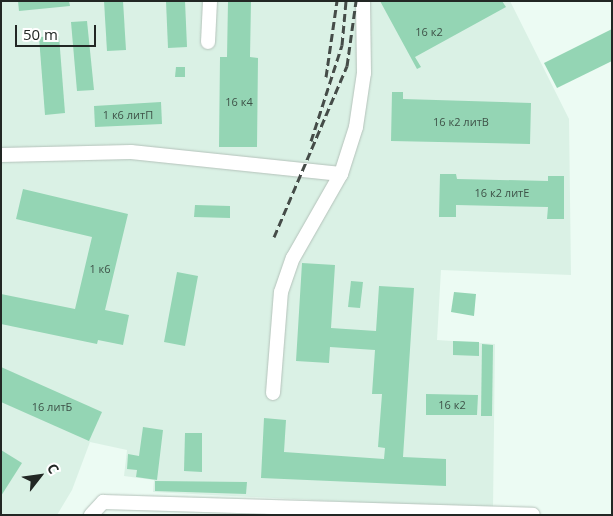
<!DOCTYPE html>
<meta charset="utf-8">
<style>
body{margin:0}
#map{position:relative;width:613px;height:516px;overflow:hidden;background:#ecfbf3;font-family:"Open Sans",sans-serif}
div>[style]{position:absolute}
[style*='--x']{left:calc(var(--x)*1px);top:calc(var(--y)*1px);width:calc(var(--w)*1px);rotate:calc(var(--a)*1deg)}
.built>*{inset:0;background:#daf1e5}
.building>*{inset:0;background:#94d5b4}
.roads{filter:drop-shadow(0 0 1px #b4c2ba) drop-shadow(0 0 1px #b4c2ba)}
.minor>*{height:14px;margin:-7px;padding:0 7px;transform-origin:7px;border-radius:7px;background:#fff}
.rail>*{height:3px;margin-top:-1.5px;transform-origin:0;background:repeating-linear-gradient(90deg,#454c48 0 8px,transparent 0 12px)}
span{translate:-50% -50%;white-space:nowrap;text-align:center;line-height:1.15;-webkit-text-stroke:4px #fff;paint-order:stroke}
.number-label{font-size:11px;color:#3e5248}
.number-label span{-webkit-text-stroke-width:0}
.frame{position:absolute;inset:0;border:2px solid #222724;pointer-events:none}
.north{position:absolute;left:15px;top:451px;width:50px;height:50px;-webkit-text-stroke:4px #fff;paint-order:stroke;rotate:60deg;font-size:14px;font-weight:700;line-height:20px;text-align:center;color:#222724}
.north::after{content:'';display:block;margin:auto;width:18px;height:22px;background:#222724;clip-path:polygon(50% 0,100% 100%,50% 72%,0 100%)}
.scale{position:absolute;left:15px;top:25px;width:81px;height:22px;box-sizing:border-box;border:2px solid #222724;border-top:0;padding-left:6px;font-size:15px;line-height:18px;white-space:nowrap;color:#222724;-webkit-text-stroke:4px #fff;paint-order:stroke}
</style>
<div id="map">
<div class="built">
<div style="clip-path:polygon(1px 1px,510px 1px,569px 119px,571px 275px,441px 270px,437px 340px,495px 344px,493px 509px,153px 492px,154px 480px,124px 476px,127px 450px,90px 442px,72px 490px,57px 515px,1px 515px)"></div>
</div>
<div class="building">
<div style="clip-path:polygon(18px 1px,69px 1px,70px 6px,19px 11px)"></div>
<div style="clip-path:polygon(104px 1px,123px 1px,126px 50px,107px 51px)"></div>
<div style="clip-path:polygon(166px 1px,185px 1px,187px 47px,168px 48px)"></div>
<div style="clip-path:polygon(228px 1px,251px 1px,250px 57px,258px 58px,257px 147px,219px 147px,220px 57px,227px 57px)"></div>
<div style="clip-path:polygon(380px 1px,502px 1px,506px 7px,415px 57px,421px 67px,417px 69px)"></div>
<div style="clip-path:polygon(87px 21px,94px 90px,77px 91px,71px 22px)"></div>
<div style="clip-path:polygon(612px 29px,612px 61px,557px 88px,544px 63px)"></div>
<div style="clip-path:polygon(59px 36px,65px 113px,45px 115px,39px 37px)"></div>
<div style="clip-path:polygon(176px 67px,185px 67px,185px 77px,175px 77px)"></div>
<div style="clip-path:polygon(392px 92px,403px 92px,403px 99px,531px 103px,530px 144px,391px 141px)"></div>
<div style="clip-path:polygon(161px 102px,162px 124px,95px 127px,94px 106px)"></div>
<div style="clip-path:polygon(440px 174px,456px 174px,457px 179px,548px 181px,548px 176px,564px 176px,564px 219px,547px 219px,548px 207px,456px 205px,456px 217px,439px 217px)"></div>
<div style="clip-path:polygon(23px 189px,128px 214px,105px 310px,129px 315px,123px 345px,98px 340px,97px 344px,1px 324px,1px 294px,75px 309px,92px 237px,16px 219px)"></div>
<div style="clip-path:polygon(195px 205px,230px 206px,230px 218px,194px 217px)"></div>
<div style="clip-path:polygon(302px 263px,335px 265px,331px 328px,376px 331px,379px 286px,414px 288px,403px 457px,446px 459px,446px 486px,261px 478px,264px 418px,286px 420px,284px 452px,384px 459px,385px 448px,378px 447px,382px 394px,372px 394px,375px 350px,330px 347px,329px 363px,296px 361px)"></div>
<div style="clip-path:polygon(177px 272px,198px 276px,185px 346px,164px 342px)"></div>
<div style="clip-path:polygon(351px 281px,363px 282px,360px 308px,348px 307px)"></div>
<div style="clip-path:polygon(454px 292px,476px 294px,474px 316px,451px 312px)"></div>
<div style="clip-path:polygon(453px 341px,479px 342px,479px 356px,453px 355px)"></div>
<div style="clip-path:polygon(482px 344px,493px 345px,492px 416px,481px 416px)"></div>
<div style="clip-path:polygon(1px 367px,102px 412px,89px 441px,1px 402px)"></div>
<div style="clip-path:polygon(426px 394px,478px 395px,477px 415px,426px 415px)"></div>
<div style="clip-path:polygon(143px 427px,163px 430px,157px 480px,136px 477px,137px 470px,127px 469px,128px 454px,139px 456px)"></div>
<div style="clip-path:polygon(185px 433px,202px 433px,202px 472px,184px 471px)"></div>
<div style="clip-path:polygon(1px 450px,22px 463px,1px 496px)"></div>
<div style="clip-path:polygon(155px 481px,247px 482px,246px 494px,155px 491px)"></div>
</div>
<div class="roads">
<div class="minor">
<div style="--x:208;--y:42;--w:41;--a:-87.2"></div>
<div style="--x:1;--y:155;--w:130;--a:-1.3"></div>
<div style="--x:131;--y:152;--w:211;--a:6"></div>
<div style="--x:273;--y:393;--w:101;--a:-85.5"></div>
<div style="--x:281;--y:292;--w:36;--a:-71"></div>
<div style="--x:293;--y:258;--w:97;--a:-60.3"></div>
<div style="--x:341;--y:174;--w:49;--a:-72.3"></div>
<div style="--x:356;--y:127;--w:55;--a:-81.6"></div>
<div style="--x:364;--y:73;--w:72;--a:-90.8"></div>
<div style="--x:91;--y:515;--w:18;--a:-47"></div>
<div style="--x:103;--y:502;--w:430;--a:1.7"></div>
</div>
</div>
<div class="rail">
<div style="--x:326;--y:77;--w:77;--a:-81.8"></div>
<div style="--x:311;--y:141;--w:101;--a:-72.1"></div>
<div style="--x:342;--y:45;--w:44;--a:-84.8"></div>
<div style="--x:274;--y:237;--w:186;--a:-66.9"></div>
<div style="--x:347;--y:66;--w:66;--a:-82.1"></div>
</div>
<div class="number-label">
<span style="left:429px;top:32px">16 к2</span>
<span style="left:239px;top:102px">16 к4</span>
<span style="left:128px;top:115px">1 к6 литП</span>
<span style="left:461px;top:122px">16 к2 литВ</span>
<span style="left:502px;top:193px">16 к2 литЕ</span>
<span style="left:100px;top:269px">1 к6</span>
<span style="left:452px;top:405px">16 к2</span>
<span style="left:52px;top:407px">16 литБ</span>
</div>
<div class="frame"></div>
<div class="north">С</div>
<div class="scale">50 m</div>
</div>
